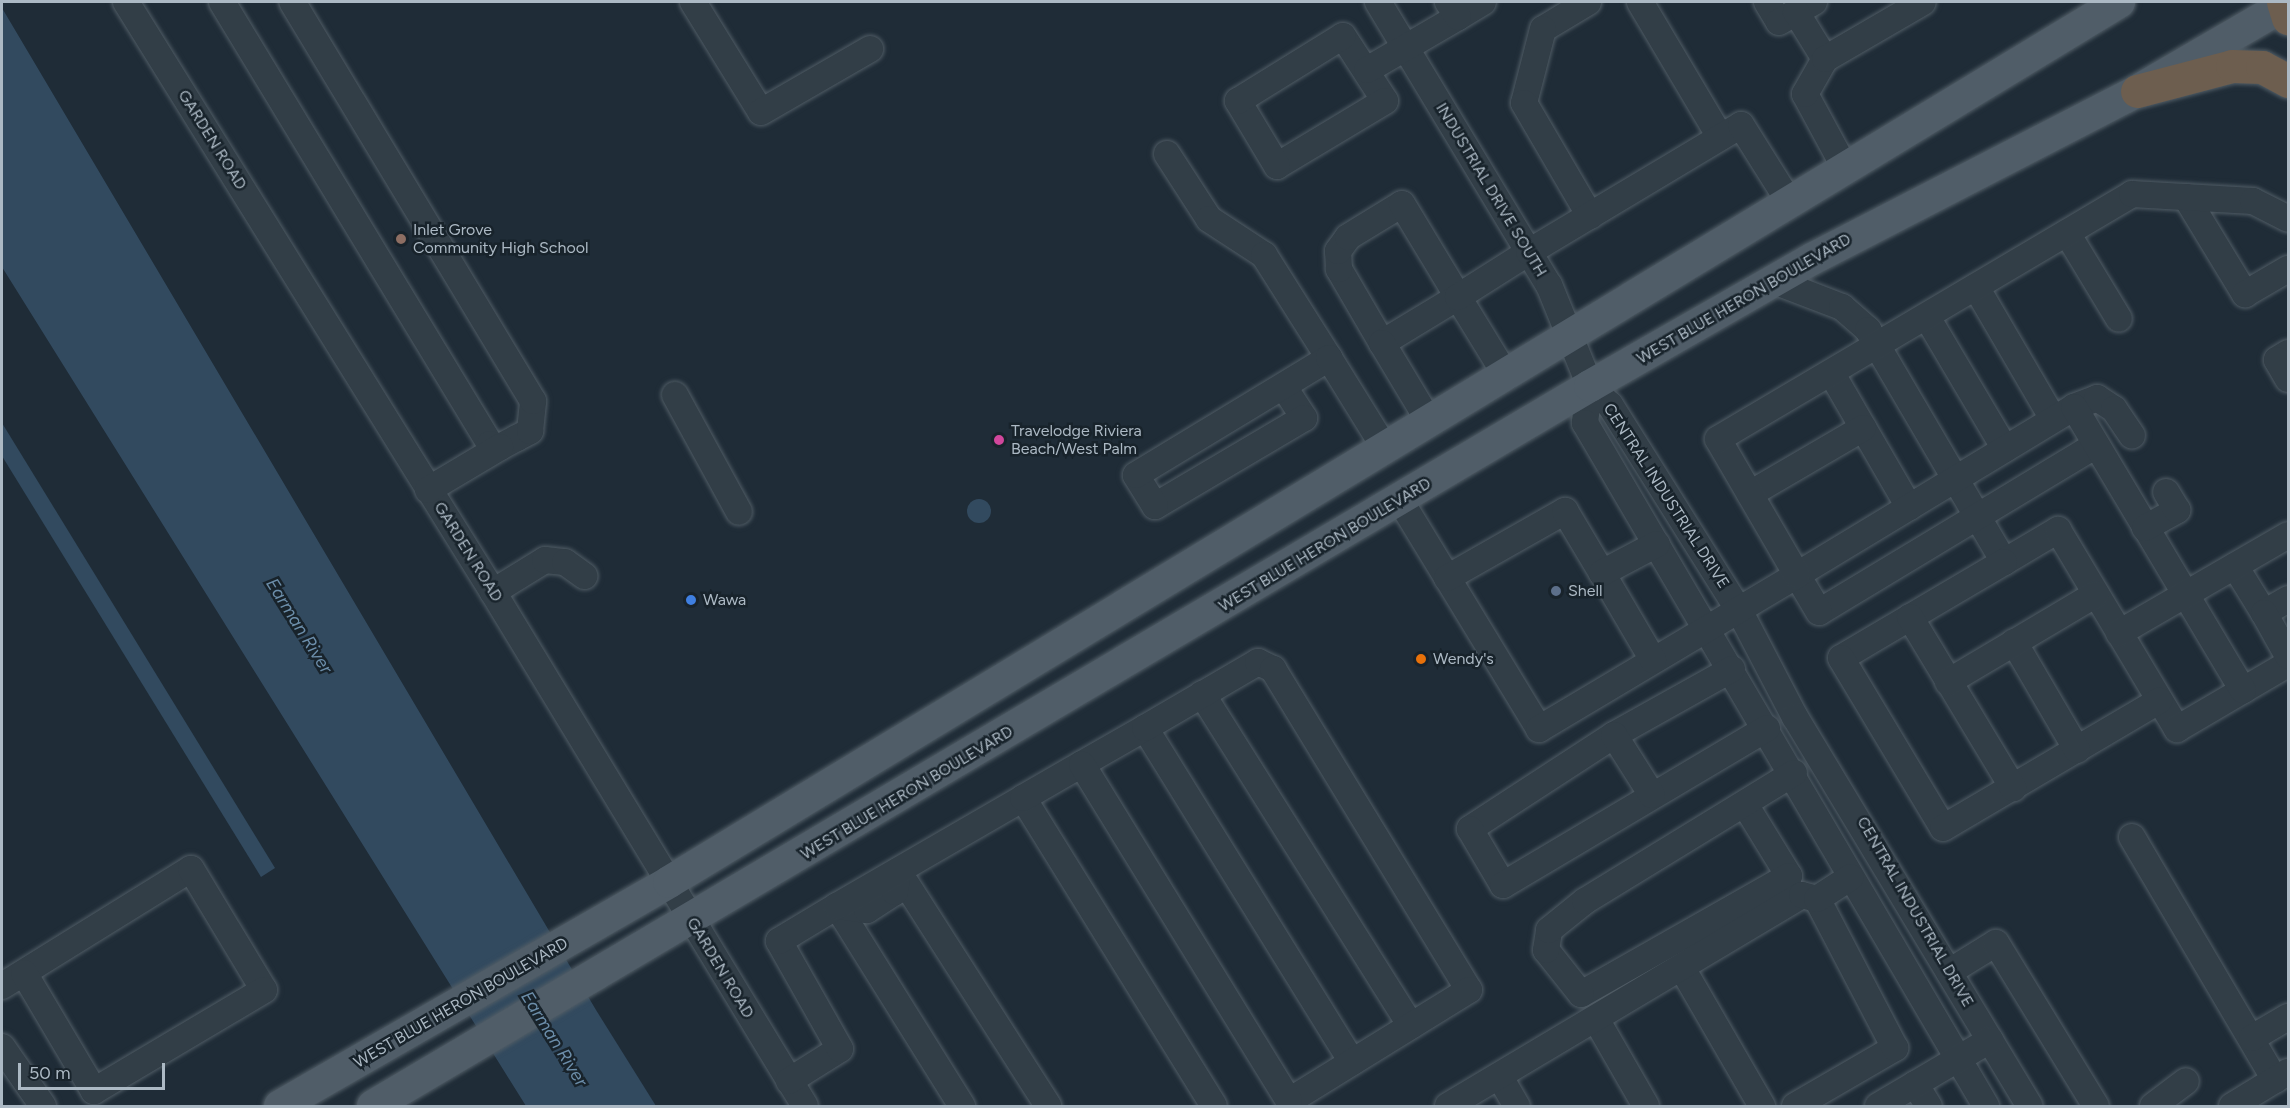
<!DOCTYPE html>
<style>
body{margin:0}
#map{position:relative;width:2290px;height:1108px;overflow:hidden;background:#1f2c37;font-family:Figtree,sans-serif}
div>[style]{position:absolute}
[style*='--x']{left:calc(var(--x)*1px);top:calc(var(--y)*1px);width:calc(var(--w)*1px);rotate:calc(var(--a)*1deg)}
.water>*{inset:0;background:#324a5f}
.round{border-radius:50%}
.roads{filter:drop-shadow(0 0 2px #505c65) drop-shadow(0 0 2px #505c65)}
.minor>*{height:26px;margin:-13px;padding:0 13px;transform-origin:13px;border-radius:13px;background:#323e47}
.major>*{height:32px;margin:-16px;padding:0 16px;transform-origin:16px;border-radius:16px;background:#505d68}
.highway>*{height:33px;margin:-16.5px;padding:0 16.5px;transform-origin:16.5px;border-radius:16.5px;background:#6d5e4f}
.dots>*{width:16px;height:16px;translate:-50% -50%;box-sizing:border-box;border:3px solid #18232b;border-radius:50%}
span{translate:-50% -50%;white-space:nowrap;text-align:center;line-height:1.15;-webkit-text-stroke:5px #18232b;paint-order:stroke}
.street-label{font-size:16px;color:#acb9c4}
.poi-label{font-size:16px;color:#acb9c4}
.left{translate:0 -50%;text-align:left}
.water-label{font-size:18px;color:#6c8eaa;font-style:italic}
.frame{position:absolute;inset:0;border:3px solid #acb9c4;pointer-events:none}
.scale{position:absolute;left:18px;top:1063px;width:147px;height:27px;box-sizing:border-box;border:3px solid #acb9c4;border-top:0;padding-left:8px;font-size:18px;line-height:21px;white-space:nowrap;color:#acb9c4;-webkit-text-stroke:4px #18232b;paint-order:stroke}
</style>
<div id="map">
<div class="water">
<div style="clip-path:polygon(2px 8px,596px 1010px,656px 1106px,526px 1106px,2px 267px)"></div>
<div style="clip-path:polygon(2px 423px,275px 868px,261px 877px,2px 456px)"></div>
<div class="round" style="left:967px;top:499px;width:24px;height:24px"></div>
</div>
<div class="roads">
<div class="minor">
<div style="--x:126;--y:2;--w:695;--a:58.12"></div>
<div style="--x:493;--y:592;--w:601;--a:58.74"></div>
<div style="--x:222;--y:2;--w:517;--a:58.77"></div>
<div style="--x:490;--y:444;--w:10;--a:17"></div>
<div style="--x:500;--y:447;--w:19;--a:-28"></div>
<div style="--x:517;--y:438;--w:15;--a:-28"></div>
<div style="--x:530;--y:431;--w:30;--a:-84"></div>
<div style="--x:533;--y:401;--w:466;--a:-121.1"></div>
<div style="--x:693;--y:2;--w:129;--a:58.3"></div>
<div style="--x:761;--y:112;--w:126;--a:-30"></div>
<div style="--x:1378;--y:2;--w:331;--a:58.9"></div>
<div style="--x:1549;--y:285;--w:109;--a:67.9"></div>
<div style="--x:1590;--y:386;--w:28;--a:44"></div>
<div style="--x:1610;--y:405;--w:244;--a:57.9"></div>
<div style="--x:1740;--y:612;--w:119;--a:62.4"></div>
<div style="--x:1795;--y:717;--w:454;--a:58.9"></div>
<div style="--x:1588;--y:2;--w:52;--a:149"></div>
<div style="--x:1543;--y:29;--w:76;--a:104.4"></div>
<div style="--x:1524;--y:103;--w:131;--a:59.7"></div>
<div style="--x:1640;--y:2;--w:157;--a:59.3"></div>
<div style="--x:1767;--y:2;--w:23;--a:59"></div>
<div style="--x:1779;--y:22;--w:20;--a:-30"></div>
<div style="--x:1814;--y:2;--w:21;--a:151"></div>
<div style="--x:1796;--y:12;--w:55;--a:58.3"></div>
<div style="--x:1458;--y:17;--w:29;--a:-31"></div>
<div style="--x:1343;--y:36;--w:77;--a:57.1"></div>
<div style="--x:1385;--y:101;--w:126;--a:149"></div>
<div style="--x:1277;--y:166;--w:76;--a:-121"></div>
<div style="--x:1238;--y:101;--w:123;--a:-31.8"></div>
<div style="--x:1367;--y:70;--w:105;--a:-30.2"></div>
<div style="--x:1458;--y:17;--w:18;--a:-124"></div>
<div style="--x:1167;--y:154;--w:77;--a:57.1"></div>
<div style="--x:1209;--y:219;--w:66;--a:33.2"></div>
<div style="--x:1264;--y:255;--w:122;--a:57.7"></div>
<div style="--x:1845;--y:168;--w:84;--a:-118.4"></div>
<div style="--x:1805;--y:94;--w:40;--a:-60.3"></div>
<div style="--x:1825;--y:59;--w:113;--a:-30.2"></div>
<div style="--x:2186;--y:197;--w:114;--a:58.7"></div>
<div style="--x:2245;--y:294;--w:50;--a:-30.2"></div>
<div style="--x:2067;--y:233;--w:100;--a:58.8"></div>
<div style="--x:1774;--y:281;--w:73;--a:20.9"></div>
<div style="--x:1842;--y:307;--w:35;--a:41"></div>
<div style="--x:1868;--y:330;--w:269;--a:59.6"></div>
<div style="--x:2004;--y:562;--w:63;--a:-30.7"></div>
<div style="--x:2058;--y:530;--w:232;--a:59.1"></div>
<div style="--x:2177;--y:729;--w:129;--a:-30.4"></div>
<div style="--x:1976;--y:287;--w:153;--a:59.7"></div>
<div style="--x:1927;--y:317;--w:153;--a:59.4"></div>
<div style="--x:1382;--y:343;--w:86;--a:-120.2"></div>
<div style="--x:1339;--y:269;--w:18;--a:-93"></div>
<div style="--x:1338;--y:251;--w:17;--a:-54"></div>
<div style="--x:1348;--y:237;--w:63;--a:-31.4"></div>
<div style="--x:1402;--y:204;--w:109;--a:58.9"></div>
<div style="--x:1458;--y:297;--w:89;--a:148.8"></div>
<div style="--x:1382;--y:343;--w:93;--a:59"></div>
<div style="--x:2288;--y:353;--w:13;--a:148"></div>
<div style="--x:2277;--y:360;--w:22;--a:60"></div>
<div style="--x:1832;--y:374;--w:154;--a:59.9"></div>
<div style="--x:1507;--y:377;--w:94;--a:-121.5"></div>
<div style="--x:1458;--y:297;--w:84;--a:-32.4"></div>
<div style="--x:1529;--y:252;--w:247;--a:-30.9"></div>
<div style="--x:1741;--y:125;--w:92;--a:57.9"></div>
<div style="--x:1590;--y:386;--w:37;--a:98"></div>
<div style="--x:1585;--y:423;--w:792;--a:59.58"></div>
<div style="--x:1284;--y:387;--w:37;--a:57"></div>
<div style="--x:1304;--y:418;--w:173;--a:149.4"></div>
<div style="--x:1155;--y:506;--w:36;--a:-122"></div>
<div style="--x:1136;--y:475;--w:226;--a:-31.2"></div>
<div style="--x:1329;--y:358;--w:108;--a:58.2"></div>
<div style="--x:675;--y:395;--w:133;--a:61.3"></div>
<div style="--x:2074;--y:407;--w:25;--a:-21"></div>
<div style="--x:2097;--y:398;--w:20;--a:33"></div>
<div style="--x:2114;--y:409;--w:32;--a:56"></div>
<div style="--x:2096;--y:445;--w:323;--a:148.9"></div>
<div style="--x:1819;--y:612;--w:43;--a:-120.7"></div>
<div style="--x:1797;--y:575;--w:324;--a:-31.2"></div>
<div style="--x:2074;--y:407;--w:330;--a:59.2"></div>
<div style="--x:428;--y:490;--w:84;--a:-30.8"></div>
<div style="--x:1750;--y:494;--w:131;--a:-30.3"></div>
<div style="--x:1400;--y:500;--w:268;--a:58.7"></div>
<div style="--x:1539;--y:729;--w:300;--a:-30.8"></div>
<div style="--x:1797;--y:575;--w:157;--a:-120.2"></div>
<div style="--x:1718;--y:439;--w:481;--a:-30.6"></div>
<div style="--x:2132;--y:194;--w:121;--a:3.3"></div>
<div style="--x:2253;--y:201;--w:39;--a:27"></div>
<div style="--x:2145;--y:528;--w:37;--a:-29"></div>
<div style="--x:2177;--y:510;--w:21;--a:-121"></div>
<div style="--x:2004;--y:562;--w:189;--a:149.5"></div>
<div style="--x:1841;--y:658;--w:198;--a:59"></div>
<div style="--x:1943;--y:828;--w:251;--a:-30.5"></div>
<div style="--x:2235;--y:566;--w:55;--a:58.3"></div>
<div style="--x:2264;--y:613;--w:28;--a:-30"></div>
<div style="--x:1602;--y:573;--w:101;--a:59.6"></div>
<div style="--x:1447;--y:578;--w:136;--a:-29.6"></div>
<div style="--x:1565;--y:511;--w:72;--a:59.2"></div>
<div style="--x:1602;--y:573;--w:62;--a:-27.8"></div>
<div style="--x:493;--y:592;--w:61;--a:-31.6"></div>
<div style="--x:545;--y:560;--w:20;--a:6"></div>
<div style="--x:565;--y:562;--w:24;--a:36"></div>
<div style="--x:2264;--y:613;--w:49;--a:60.8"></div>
<div style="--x:1910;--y:617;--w:200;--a:58.9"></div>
<div style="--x:2119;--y:633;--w:195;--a:-30.1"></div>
<div style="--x:2014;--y:642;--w:125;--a:59.7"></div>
<div style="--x:1732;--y:669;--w:135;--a:150.8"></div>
<div style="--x:1614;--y:735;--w:172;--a:146.9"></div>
<div style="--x:1470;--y:829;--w:65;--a:59.5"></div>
<div style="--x:1503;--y:885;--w:307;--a:-30.7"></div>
<div style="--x:1948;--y:682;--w:172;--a:-30.7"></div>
<div style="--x:1202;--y:694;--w:392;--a:57.8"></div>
<div style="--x:1145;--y:728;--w:393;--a:58.2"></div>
<div style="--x:1614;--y:735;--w:71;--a:57.7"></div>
<div style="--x:1023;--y:798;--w:362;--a:58.2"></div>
<div style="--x:1746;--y:806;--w:82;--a:58.4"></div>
<div style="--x:1789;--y:876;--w:239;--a:150.4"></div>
<div style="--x:1581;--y:994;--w:56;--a:-128.5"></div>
<div style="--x:1546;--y:950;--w:20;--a:-81"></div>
<div style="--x:1549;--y:930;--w:46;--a:-38.9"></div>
<div style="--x:1585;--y:901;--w:245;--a:-31.5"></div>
<div style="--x:2132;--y:837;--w:282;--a:59.5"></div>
<div style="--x:898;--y:871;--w:279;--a:57.4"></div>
<div style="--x:837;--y:906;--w:236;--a:58"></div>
<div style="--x:837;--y:906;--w:30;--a:8"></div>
<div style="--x:867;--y:910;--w:33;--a:-33"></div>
<div style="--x:895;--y:892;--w:12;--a:-81"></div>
<div style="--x:1682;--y:968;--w:160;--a:59.9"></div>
<div style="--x:1949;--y:972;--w:55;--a:-31.7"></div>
<div style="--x:1996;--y:943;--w:191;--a:58.5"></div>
<div style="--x:2;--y:986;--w:222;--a:-31.8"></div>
<div style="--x:191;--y:869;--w:141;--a:58.9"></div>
<div style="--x:264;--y:990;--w:198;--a:149.3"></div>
<div style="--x:94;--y:1091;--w:137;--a:-120.7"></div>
<div style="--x:1596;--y:1019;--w:100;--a:60.1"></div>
<div style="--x:2252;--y:1038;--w:42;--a:-30.3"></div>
<div style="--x:2;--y:1047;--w:72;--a:55.2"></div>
<div style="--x:1500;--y:1077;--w:34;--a:60"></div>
<div style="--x:789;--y:1081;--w:60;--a:-32.1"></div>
<div style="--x:840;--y:1049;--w:124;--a:-119.5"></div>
<div style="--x:779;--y:941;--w:68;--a:-31.1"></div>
<div style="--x:837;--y:906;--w:215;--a:-30.1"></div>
<div style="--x:1023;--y:798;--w:68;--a:-30"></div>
<div style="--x:1082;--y:764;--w:73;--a:-29.7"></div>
<div style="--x:1145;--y:728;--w:131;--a:-30.3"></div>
<div style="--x:1258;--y:662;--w:17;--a:25"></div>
<div style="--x:1273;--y:669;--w:376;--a:58.6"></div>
<div style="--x:1469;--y:990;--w:211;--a:148.3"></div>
<div style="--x:1289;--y:1101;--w:395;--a:-121.6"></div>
<div style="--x:1915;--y:1084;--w:26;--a:58"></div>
<div style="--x:1448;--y:1106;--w:412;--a:-30.8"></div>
<div style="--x:1802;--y:895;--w:16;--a:15"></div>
<div style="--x:1795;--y:1106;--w:116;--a:-30.1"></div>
<div style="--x:1895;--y:1048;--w:168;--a:-117.6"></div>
<div style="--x:1817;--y:899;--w:40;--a:-32.9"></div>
<div style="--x:1878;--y:1106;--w:130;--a:-30.5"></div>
<div style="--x:2153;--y:1106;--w:41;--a:-37.1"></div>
<div style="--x:2232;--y:1106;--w:66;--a:-31.3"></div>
</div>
<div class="major">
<div style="--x:280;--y:1106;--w:449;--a:-29.9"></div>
<div style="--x:669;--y:882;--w:1696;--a:-31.25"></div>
<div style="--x:373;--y:1106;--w:1414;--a:-30.61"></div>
<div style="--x:1590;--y:386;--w:256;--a:-29.8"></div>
<div style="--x:1812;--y:259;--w:366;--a:-27.3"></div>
<div style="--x:2137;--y:91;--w:175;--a:-30.2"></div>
</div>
<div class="highway">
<div style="--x:2283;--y:2;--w:17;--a:73"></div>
<div style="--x:2137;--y:91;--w:98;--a:-14.7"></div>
<div style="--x:2232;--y:66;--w:30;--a:2"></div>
<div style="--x:2262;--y:67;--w:30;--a:28"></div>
</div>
</div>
<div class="dots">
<div style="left:401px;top:239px;background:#8d6e63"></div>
<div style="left:999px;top:440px;background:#d1479c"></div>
<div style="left:1556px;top:591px;background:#5c6f8a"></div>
<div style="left:691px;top:600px;background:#3f7fe0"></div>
<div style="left:1421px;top:659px;background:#e8710a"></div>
</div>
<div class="street-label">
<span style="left:212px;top:140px;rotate:58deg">GARDEN ROAD</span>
<span style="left:1491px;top:190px;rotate:59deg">INDUSTRIAL DRIVE SOUTH</span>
<span style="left:1744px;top:299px;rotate:-30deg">WEST BLUE HERON BOULEVARD</span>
<span style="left:1666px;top:496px;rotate:57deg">CENTRAL INDUSTRIAL DRIVE</span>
<span style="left:1325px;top:545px;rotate:-31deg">WEST BLUE HERON BOULEVARD</span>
<span style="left:468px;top:552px;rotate:58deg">GARDEN ROAD</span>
<span style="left:907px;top:793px;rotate:-31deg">WEST BLUE HERON BOULEVARD</span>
<span style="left:1915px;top:912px;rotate:60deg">CENTRAL INDUSTRIAL DRIVE</span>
<span style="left:720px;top:968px;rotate:59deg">GARDEN ROAD</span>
<span style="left:461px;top:1003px;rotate:-30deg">WEST BLUE HERON BOULEVARD</span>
</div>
<div class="poi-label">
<span class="left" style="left:413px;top:239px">Inlet Grove<br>Community High School</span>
<span class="left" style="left:1011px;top:440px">Travelodge Riviera<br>Beach/West Palm</span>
<span class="left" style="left:1568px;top:591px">Shell</span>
<span class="left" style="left:703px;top:600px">Wawa</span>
<span class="left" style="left:1433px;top:659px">Wendy's</span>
</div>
<div class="water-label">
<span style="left:299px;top:626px;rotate:58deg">Earman River</span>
<span style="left:554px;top:1039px;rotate:58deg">Earman River</span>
</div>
<div class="frame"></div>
<div class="scale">50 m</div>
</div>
